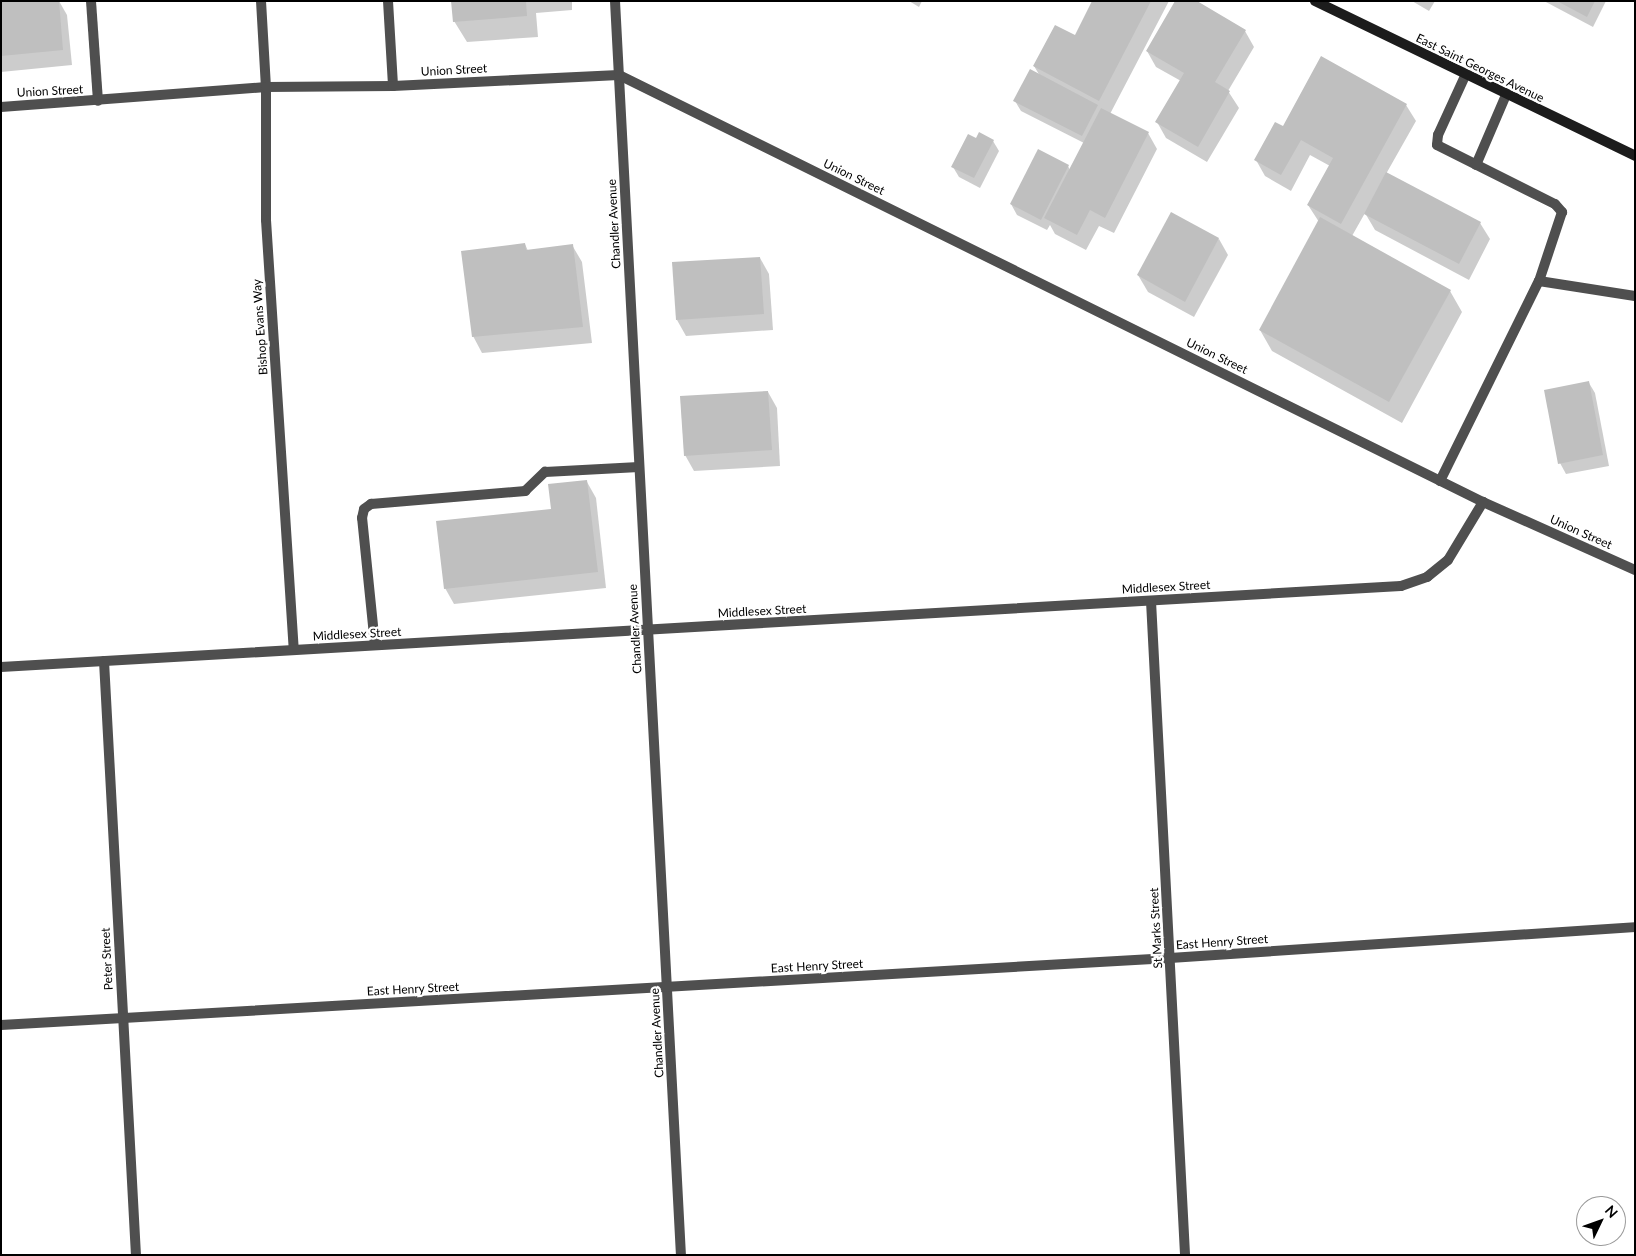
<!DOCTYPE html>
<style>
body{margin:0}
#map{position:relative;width:1636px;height:1256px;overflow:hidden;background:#fff;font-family:Lato,sans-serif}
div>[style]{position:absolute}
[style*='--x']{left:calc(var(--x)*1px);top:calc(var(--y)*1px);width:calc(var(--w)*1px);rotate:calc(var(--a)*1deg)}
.shadow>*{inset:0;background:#0003}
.building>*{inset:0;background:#bfbfbf}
.service>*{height:10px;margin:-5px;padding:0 5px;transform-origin:5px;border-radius:5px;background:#4f4f4f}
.minor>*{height:10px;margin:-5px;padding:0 5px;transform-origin:5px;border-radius:5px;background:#4f4f4f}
.secondary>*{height:10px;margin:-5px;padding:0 5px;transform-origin:5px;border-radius:5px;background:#1c1c1c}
span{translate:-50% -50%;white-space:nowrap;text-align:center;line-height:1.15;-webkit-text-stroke:4.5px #fff;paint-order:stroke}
.street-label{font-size:12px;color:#000}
.frame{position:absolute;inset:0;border:2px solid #000;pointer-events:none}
.north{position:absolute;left:1576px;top:1196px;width:50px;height:50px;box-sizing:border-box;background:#fff;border:1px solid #999;border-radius:50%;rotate:48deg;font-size:14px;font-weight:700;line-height:20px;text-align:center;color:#000}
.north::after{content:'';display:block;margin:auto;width:18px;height:22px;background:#000;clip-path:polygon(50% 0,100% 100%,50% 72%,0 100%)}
</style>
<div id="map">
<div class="shadow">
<div style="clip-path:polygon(1px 1px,59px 1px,67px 15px,72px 65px,1px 72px)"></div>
<div style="clip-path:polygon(453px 1px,572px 1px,572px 10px,536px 13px,538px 37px,467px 42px,454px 21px)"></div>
<div style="clip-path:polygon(909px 1px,922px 1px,919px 7px)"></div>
<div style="clip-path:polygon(1094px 1px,1169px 1px,1110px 114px,1148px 133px,1157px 149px,1114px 233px,1099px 226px,1086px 250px,1055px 234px,1050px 225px,1047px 230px,1017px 215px,1011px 204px,1068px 166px,1070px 170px,1084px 143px,1021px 111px,1015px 101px,1040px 76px,1034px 66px,1075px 37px)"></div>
<div style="clip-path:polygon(1412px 1px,1435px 1px,1429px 11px)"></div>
<div style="clip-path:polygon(1544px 1px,1606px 1px,1593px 27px)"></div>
<div style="clip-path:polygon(1245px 31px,1254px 47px,1228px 91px,1239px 108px,1207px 162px,1166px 138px,1157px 122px,1181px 81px,1156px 67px,1147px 51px)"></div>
<div style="clip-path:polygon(1406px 105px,1416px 121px,1386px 174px,1480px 223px,1490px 239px,1469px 280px,1375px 230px,1365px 213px,1352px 236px,1450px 291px,1462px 312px,1402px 423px,1272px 351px,1260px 330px,1319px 222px,1308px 205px,1330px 166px,1310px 155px,1291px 191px,1265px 176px,1256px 160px,1283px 128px)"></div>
<div style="clip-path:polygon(977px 140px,993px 141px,999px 151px,980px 188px,959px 177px,953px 167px)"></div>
<div style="clip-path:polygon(1219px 239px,1228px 255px,1194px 317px,1148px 292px,1138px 275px)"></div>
<div style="clip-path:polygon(525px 244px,528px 251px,572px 245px,582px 262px,592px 343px,482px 353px,473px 336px)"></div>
<div style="clip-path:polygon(760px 258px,769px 274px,773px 330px,686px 336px,677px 320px)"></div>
<div style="clip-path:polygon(1589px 383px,1595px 393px,1609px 466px,1566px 474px,1560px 463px)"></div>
<div style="clip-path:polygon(768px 392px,777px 408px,780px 466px,694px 471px,685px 455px)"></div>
<div style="clip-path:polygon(587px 482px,596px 498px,606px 588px,454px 604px,445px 588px)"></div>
</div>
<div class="building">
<div style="clip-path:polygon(1px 1px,59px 1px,63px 50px,1px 56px)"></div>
<div style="clip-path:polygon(451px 1px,526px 1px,527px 16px,453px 22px)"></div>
<div style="clip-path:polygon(1092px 1px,1151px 1px,1099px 101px,1033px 66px,1055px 25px,1075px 35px)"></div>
<div style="clip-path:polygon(1175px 1px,1197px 1px,1246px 30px,1215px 82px,1230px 91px,1198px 147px,1155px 122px,1184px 73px,1146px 51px)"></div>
<div style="clip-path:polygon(1557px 1px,1595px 1px,1587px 17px)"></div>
<div style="clip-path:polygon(1321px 56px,1407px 104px,1341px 224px,1307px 205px,1333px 158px,1301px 140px,1281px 175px,1254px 160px,1275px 122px,1283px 126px)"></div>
<div style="clip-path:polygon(1030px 69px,1098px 105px,1082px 136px,1013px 101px)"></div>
<div style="clip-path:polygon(1101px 108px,1149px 132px,1105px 218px,1090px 210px,1077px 235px,1044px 218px)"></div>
<div style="clip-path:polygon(979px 132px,994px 140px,974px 178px,951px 167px,968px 134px,976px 138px)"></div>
<div style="clip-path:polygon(1038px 149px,1069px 165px,1041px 220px,1010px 204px)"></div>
<div style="clip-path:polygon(1386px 172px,1481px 222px,1459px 264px,1364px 214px)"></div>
<div style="clip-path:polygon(1171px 212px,1219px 238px,1185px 302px,1137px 275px)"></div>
<div style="clip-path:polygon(1320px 217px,1451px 290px,1389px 402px,1259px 330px)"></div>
<div style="clip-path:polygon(525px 243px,526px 250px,573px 244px,583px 327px,472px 337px,461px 251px)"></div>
<div style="clip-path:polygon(760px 257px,764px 314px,676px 320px,672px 262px)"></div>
<div style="clip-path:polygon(1589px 381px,1603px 455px,1558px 464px,1544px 390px)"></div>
<div style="clip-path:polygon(768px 391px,772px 450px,684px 456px,680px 396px)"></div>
<div style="clip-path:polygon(587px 480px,598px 572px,444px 589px,436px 521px,551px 509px,548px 484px)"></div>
</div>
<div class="service">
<div style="--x:91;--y:1;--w:100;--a:86"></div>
<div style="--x:388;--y:1;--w:85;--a:86.6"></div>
<div style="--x:1465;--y:76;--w:65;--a:114.6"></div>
<div style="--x:1438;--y:135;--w:10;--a:96"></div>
<div style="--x:1437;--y:145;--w:132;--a:26.6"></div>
<div style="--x:1555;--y:204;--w:11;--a:49"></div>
<div style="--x:1562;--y:212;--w:73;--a:108.4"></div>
<div style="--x:1476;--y:165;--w:76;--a:-66.8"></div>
<div style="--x:1440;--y:481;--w:223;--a:-63.7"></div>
<div style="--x:1539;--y:281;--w:97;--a:8.9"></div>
<div style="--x:375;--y:645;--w:128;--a:-95.8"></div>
<div style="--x:362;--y:518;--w:9;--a:-77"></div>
<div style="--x:364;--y:509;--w:9;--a:-36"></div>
<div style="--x:371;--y:504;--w:155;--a:-4.8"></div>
<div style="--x:525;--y:491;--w:28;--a:-44"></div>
<div style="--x:545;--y:472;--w:94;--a:-3"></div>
</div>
<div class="minor">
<div style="--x:261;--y:1;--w:86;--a:86.7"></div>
<div style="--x:266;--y:87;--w:133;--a:90"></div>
<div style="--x:266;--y:220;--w:431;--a:86.3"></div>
<div style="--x:615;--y:1;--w:1256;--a:86.99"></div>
<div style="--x:1;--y:107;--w:266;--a:-4.3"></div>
<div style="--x:266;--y:87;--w:127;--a:-0.5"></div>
<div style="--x:393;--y:86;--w:226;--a:-2.8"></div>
<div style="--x:619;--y:75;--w:964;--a:26.3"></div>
<div style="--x:1483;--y:502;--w:167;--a:24.1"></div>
<div style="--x:1151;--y:601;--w:655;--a:87.02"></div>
<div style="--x:104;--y:661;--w:595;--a:86.92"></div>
<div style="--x:1;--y:667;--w:1402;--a:-3.31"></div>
<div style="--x:1401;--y:586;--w:28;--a:-19"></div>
<div style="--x:1427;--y:577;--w:27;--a:-39"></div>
<div style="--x:1448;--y:560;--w:68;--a:-58.9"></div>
<div style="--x:1;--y:1025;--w:1171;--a:-3.28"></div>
<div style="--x:1170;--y:958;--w:466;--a:-3.8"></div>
</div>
<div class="secondary">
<div style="--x:1315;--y:1;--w:356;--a:25.8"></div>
</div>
<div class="street-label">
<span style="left:1480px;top:68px;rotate:26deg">East Saint Georges Avenue</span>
<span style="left:454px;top:70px;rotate:-3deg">Union Street</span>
<span style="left:50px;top:91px;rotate:-3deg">Union Street</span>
<span style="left:854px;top:177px;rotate:26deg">Union Street</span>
<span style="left:614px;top:224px;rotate:-93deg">Chandler Avenue</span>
<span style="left:260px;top:327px;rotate:-94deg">Bishop Evans Way</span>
<span style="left:1217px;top:356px;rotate:26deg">Union Street</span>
<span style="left:1581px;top:532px;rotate:24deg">Union Street</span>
<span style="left:1166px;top:587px;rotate:-3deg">Middlesex Street</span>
<span style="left:762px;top:611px;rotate:-3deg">Middlesex Street</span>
<span style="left:635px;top:629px;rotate:-93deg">Chandler Avenue</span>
<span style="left:357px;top:634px;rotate:-3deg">Middlesex Street</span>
<span style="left:1156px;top:928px;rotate:-93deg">St Marks Street</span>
<span style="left:1222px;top:942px;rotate:-4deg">East Henry Street</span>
<span style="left:107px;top:959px;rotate:-93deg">Peter Street</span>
<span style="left:817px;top:966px;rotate:-3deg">East Henry Street</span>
<span style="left:413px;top:989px;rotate:-3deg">East Henry Street</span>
<span style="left:657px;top:1033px;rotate:-93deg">Chandler Avenue</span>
</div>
<div class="frame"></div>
<div class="north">N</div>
</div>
